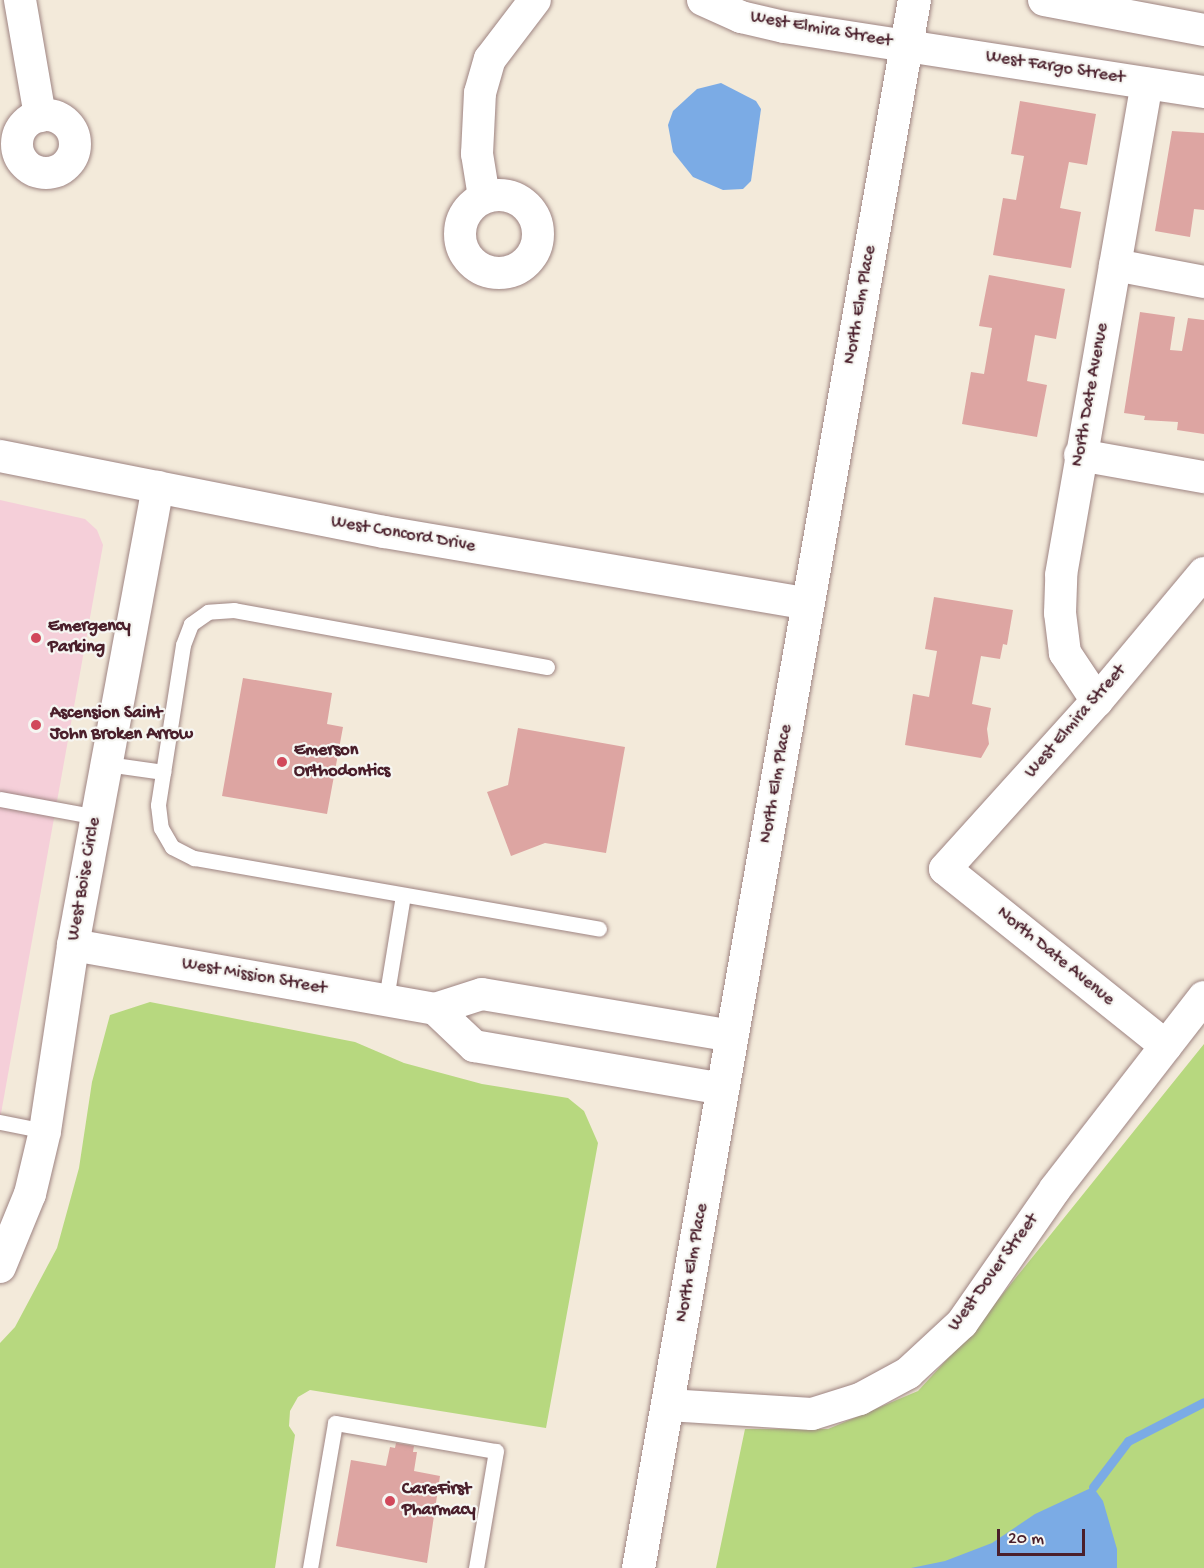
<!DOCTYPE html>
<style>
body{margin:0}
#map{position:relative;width:1204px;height:1568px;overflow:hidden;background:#f3eada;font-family:"Gochi Hand",sans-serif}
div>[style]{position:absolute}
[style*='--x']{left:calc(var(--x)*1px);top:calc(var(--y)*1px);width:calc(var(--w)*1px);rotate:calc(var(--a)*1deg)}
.built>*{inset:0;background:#f5cfd9}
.green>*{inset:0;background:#b7d87f}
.water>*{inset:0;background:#7babe5}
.stream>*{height:9px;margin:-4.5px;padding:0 4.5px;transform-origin:4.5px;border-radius:4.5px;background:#7babe5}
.building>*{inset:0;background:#dda5a2}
.roads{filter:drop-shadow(0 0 2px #9e8482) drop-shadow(0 0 2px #9e8482)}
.lane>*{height:15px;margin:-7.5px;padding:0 7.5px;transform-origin:7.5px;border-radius:7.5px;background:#fff}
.street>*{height:32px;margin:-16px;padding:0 16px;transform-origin:16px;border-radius:16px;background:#fff}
.street>.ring{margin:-16px;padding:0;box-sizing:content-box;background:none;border:32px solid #fff;border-radius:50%}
.secondary>*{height:33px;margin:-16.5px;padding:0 16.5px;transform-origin:16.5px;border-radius:16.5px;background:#fff}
.dots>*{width:16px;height:16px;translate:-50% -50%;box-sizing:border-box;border:3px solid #f6f6f2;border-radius:50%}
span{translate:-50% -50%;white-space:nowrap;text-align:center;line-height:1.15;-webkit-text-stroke:4.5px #f6f6f2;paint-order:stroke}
.street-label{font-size:18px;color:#4a1f2b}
.poi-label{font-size:18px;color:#4a1f2b;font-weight:700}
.left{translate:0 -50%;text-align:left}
.scale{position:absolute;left:997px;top:1529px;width:88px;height:27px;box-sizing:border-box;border:3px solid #4a1f2b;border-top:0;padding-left:8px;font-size:18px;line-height:21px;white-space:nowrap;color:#4a1f2b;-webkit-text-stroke:4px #f6f6f2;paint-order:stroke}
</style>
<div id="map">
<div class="built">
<div style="clip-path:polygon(0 500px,85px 519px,97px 530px,103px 545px,0 1119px)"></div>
</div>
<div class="green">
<div style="clip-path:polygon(150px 1002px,355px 1042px,404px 1063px,482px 1084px,568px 1098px,584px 1111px,598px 1143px,546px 1428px,310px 1390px,298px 1397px,290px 1411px,289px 1426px,295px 1435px,275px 1568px,0 1568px,0 1343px,15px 1327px,57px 1248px,79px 1168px,92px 1082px,110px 1015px)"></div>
<div style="clip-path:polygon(1204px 1044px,1204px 1568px,716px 1568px,745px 1429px,828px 1429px,918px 1391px,973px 1331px)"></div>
</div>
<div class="water">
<div style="clip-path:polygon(721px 83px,756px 101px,761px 109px,751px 181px,743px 189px,723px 190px,693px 177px,673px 152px,668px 125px,673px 111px,697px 89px)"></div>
<div style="clip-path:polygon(1093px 1487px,1103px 1501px,1117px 1549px,1117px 1568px,911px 1568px,945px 1561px,992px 1543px,1035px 1514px)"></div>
</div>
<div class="stream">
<div style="--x:1093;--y:1487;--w:58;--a:-52.7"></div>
<div style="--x:1128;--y:1441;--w:85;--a:-27.2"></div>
</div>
<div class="building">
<div style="clip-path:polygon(1020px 101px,1096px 114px,1087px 165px,1069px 162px,1060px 208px,1081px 212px,1071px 268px,993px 255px,1003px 198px,1016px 200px,1024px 156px,1011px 154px)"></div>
<div style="clip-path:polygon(1172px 131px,1204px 133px,1204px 210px,1194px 209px,1190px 237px,1155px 231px)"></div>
<div style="clip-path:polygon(989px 275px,1065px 289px,1056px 339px,1035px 335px,1027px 381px,1047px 385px,1037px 437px,962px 424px,971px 372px,984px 374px,992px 328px,979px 326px)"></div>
<div style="clip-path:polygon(1140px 312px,1175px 317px,1170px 350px,1182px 351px,1188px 318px,1204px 320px,1204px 434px,1177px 430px,1178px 422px,1144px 420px,1145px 416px,1124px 413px)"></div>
<div style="clip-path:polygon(934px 597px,1013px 610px,1007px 645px,1003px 644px,1000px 659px,981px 656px,972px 704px,991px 708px,987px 729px,989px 744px,981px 758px,905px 745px,913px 694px,929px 697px,937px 651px,925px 649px)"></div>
<div style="clip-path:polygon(243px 678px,332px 693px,327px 724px,343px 727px,327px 814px,222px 796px)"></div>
<div style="clip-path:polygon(518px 728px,625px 747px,606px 853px,545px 843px,511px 856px,487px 792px,508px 785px)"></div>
<div style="clip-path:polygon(396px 1443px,414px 1446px,413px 1452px,417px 1452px,414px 1471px,440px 1476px,427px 1563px,336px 1546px,351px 1460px,386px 1466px,390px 1447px,395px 1448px)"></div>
</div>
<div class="roads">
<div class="lane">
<div style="--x:547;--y:667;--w:318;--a:-169.7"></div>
<div style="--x:234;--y:610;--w:26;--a:176"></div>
<div style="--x:208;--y:612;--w:21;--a:145"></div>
<div style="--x:191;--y:624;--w:22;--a:111"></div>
<div style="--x:183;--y:645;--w:162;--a:98.9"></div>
<div style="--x:158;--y:805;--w:23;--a:83"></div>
<div style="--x:161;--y:828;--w:22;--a:60"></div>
<div style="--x:172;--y:847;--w:25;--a:27"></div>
<div style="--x:194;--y:858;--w:411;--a:9.9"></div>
<div style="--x:107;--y:764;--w:57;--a:8.1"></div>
<div style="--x:0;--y:799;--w:99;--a:10.5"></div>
<div style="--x:386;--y:999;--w:105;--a:-80.7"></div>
<div style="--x:0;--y:1122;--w:46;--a:11.3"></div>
<div style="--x:310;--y:1568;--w:147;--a:-80.2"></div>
<div style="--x:335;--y:1423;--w:163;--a:9.9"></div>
<div style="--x:496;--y:1451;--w:119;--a:99.7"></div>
</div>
<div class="street">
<div style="--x:20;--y:0;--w:118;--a:80.2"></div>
<div style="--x:703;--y:0;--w:42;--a:24.1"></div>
<div style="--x:741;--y:17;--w:44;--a:13.1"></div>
<div style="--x:784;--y:27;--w:425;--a:8.8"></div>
<div style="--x:1044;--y:0;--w:163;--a:10.6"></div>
<div class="ring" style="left:17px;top:115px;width:26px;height:26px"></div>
<div class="ring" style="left:460px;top:195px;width:46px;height:46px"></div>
<div style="--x:484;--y:197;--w:44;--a:-99.2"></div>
<div style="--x:477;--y:154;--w:61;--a:-87.2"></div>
<div style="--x:480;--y:93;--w:35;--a:-74"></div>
<div style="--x:490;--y:59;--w:74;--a:-52.7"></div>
<div style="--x:1115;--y:265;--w:91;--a:10.8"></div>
<div style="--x:1080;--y:455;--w:126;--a:10.1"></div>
<div style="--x:0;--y:456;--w:391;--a:11.2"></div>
<div style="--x:384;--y:532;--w:430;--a:9.6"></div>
<div style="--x:1097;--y:701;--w:58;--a:-123.7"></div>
<div style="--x:1065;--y:653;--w:40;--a:-97.1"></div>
<div style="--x:1060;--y:613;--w:38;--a:-88"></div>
<div style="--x:1061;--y:575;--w:499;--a:-80.1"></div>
<div style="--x:73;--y:945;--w:368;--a:10"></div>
<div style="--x:435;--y:1009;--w:49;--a:-17.7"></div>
<div style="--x:482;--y:994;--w:254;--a:9.5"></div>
<div style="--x:435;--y:1009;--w:54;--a:43.5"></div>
<div style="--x:474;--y:1046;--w:253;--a:9.8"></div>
<div style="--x:1166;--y:1046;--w:283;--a:-141.3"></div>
<div style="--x:945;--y:869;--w:227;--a:-47.9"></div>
<div style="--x:1097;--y:701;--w:167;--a:-50.1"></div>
<div style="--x:0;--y:1267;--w:79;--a:-67.7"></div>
<div style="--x:30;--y:1194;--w:65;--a:-76.6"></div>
<div style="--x:45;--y:1131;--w:188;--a:-81.4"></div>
<div style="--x:73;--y:945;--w:466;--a:-79.5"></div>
<div style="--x:668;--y:1405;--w:144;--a:3.6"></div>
<div style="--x:812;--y:1414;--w:50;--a:-17.4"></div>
<div style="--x:860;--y:1399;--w:55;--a:-28.4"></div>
<div style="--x:908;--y:1373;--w:74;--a:-42.8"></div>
<div style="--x:962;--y:1323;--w:163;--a:-55.2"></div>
<div style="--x:1055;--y:1189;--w:243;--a:-52.2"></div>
</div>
<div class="secondary">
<div style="--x:638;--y:1568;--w:1592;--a:-80.02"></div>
</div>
</div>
<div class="dots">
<div style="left:36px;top:638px;background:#d1495b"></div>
<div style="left:36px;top:725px;background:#d1495b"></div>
<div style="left:282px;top:762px;background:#d1495b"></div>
<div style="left:390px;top:1501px;background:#d1495b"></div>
</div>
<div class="street-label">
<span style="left:821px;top:30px;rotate:10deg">West Elmira Street</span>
<span style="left:1055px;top:68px;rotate:9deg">West Fargo Street</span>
<span style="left:861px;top:305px;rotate:-80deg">North Elm Place</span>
<span style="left:1091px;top:395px;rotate:-80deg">North Date Avenue</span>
<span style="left:403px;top:535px;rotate:10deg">West Concord Drive</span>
<span style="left:1076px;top:722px;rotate:-49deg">West Elmira Street</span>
<span style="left:777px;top:784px;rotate:-80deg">North Elm Place</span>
<span style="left:85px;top:879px;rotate:-80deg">West Boise Circle</span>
<span style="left:1055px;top:957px;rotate:39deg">North Date Avenue</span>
<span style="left:254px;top:977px;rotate:10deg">West Mission Street</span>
<span style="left:693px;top:1263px;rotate:-80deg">North Elm Place</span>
<span style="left:994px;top:1273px;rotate:-54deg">West Dover Street</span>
</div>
<div class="poi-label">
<span class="left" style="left:48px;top:638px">Emergency<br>Parking</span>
<span class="left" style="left:50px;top:725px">Ascension Saint<br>John Broken Arrow</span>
<span class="left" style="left:294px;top:762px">Emerson<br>Orthodontics</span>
<span class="left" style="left:402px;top:1501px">CareFirst<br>Pharmacy</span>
</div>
<div class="scale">20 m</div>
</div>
